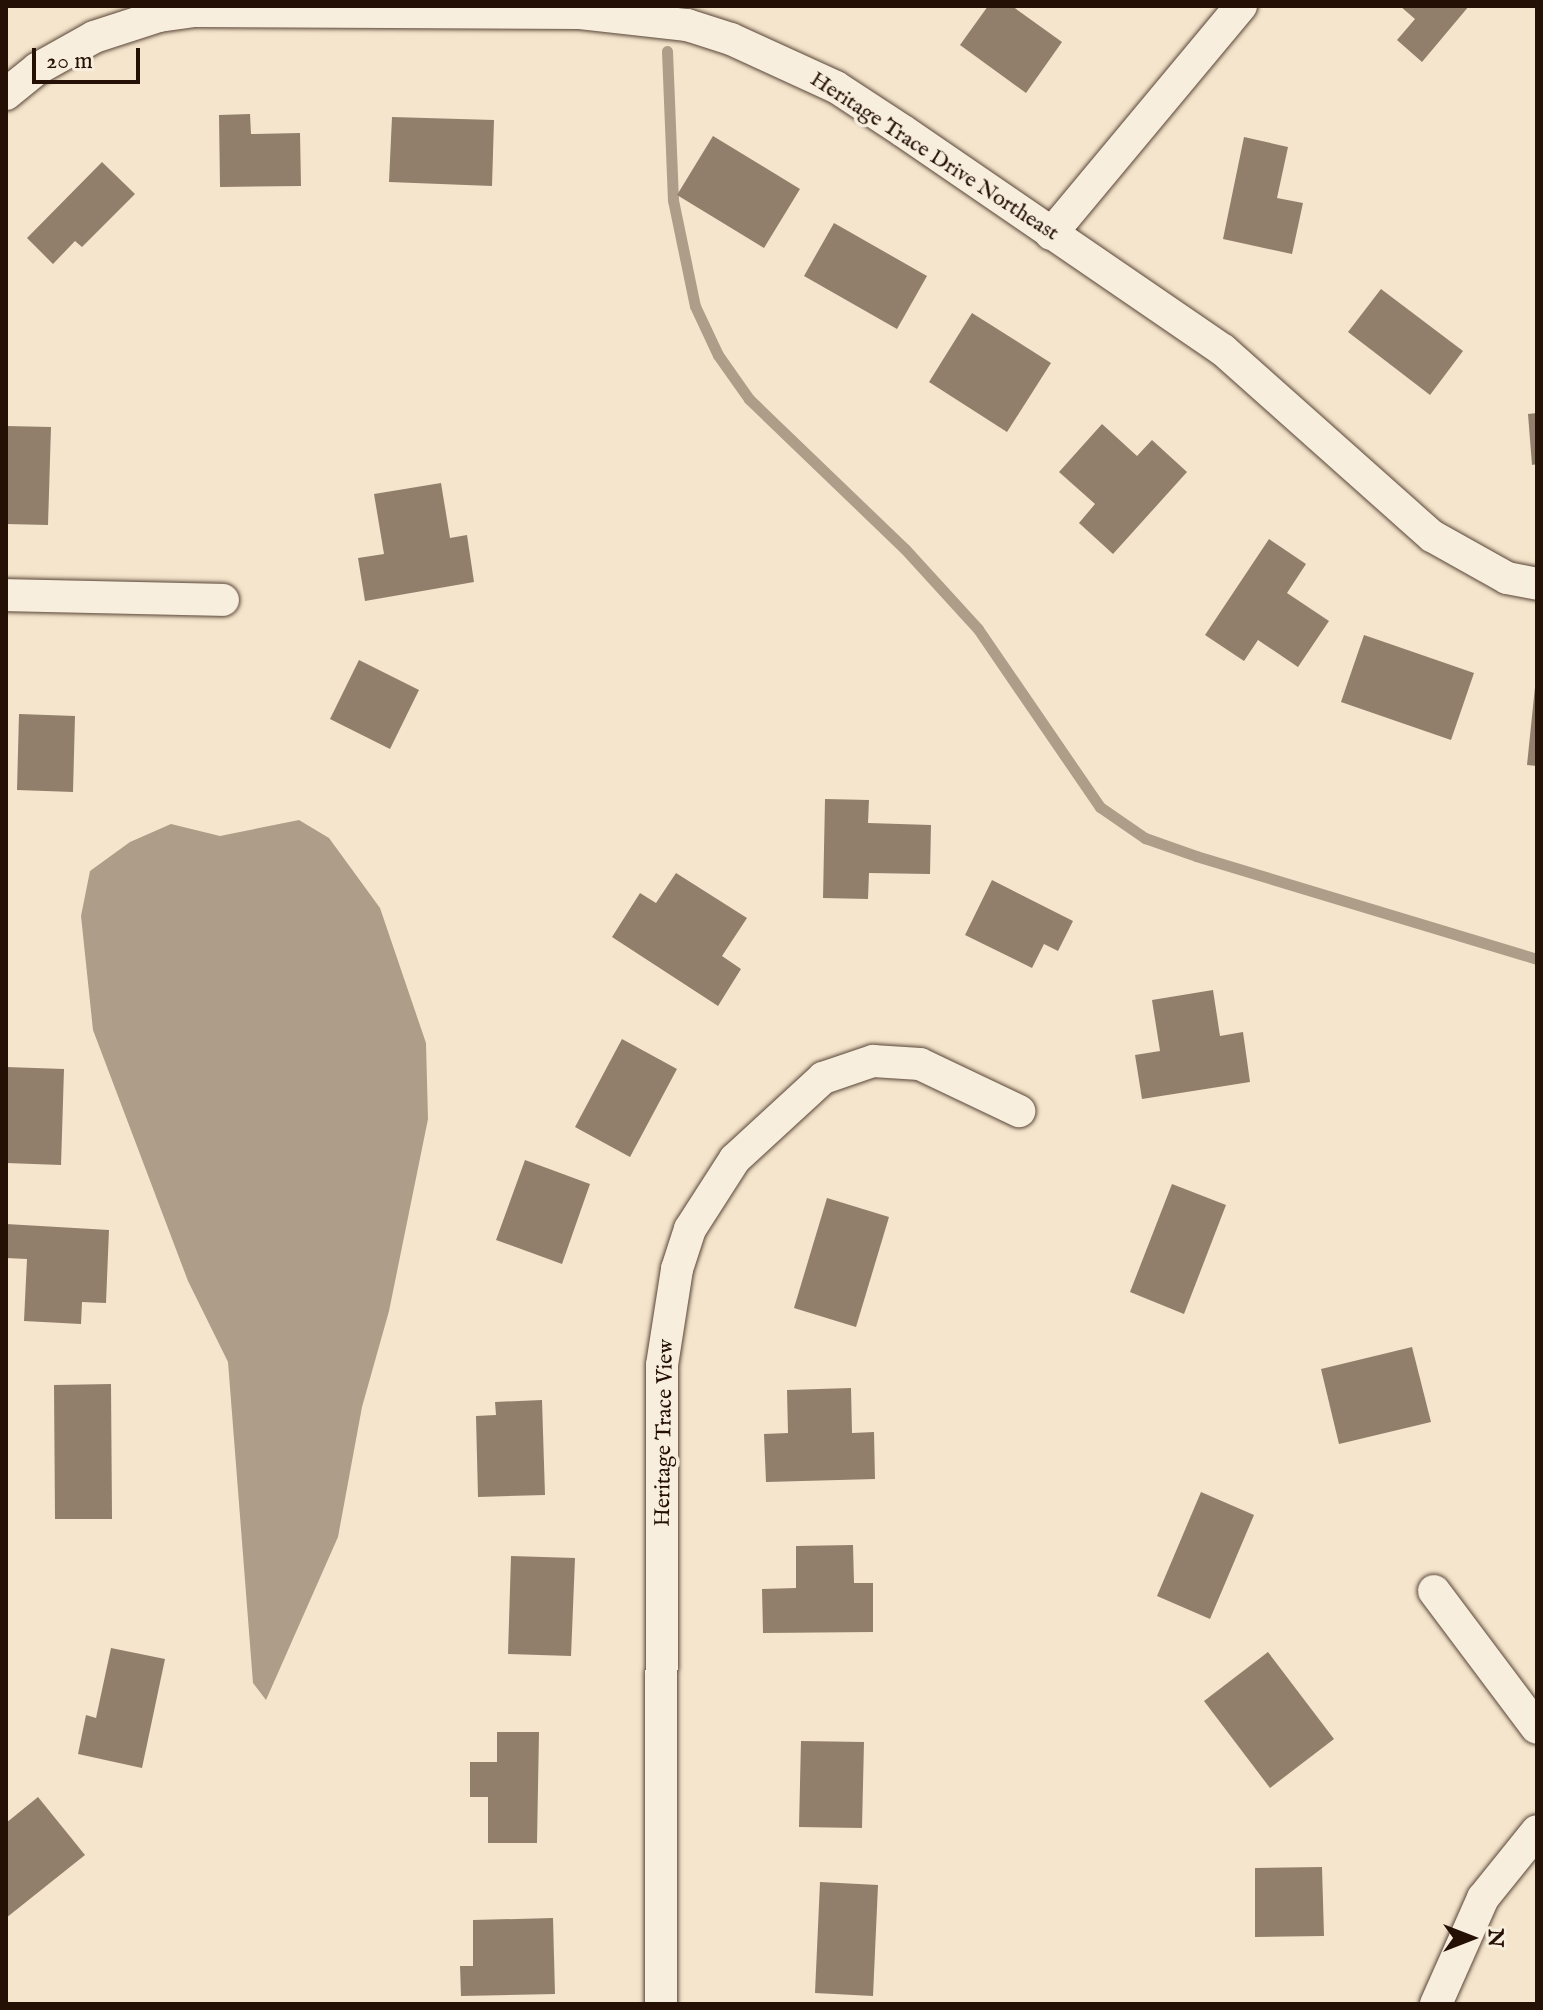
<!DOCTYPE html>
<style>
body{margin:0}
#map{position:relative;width:1543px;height:2010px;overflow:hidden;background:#f5e5cc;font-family:"IM FELL English",serif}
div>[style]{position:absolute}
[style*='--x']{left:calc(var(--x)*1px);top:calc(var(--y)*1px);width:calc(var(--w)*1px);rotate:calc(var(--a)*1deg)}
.water>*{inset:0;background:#ae9d88}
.stream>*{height:11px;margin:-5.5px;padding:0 5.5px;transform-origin:5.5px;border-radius:5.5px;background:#ae9d88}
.building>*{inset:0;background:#917f6c}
.roads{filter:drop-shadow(0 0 2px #584537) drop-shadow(0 0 2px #584537)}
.street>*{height:32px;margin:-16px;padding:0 16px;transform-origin:16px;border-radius:16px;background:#f8eede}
span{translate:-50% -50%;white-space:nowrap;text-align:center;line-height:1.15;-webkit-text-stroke:7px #f8eede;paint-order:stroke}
.street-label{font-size:22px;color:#241005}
.frame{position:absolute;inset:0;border:8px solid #241005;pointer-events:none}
.north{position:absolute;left:1431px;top:1898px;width:80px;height:80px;-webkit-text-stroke:6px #f8eede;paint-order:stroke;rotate:90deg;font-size:22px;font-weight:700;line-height:32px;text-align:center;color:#241005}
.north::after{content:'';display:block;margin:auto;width:28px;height:36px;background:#241005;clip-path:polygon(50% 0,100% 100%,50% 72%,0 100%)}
.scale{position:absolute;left:32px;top:48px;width:108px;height:36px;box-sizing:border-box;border:4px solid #241005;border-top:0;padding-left:10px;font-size:24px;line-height:28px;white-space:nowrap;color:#241005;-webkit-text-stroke:6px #f8eede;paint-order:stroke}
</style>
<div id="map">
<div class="water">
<div style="clip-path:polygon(299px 820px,329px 838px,380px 908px,426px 1043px,428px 1119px,389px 1311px,362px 1407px,338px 1537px,266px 1700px,253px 1683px,228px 1362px,188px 1281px,93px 1030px,81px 916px,90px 871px,130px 842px,171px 824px,220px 836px)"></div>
</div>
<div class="stream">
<div style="--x:667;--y:51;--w:149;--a:87.7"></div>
<div style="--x:673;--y:200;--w:108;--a:78.3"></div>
<div style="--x:695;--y:306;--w:54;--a:64.9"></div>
<div style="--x:718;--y:355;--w:54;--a:54.8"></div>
<div style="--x:749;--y:399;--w:216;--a:43.9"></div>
<div style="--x:905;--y:549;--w:108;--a:47.6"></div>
<div style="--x:978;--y:629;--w:216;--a:55.6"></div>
<div style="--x:1100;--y:807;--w:55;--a:34.6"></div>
<div style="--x:1145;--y:838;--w:54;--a:19.4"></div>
<div style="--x:1196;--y:856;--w:356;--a:16.8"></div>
</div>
<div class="building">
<div style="clip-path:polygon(988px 6px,1012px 6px,1062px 42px,1026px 93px,960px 45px)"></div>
<div style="clip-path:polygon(1400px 6px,1469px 6px,1422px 62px,1397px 40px,1415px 19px)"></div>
<div style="clip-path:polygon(250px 114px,251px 134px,300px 133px,301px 186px,220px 187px,219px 115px)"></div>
<div style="clip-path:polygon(392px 117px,494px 120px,492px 186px,389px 182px)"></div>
<div style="clip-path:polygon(713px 136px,800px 189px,764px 248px,677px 195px)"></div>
<div style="clip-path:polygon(1244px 137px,1288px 147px,1277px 198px,1303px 203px,1292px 254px,1223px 239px)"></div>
<div style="clip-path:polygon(102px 162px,135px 194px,82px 247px,75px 241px,53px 264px,27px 238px)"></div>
<div style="clip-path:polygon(834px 223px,927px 276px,897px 329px,804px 276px)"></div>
<div style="clip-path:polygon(1381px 289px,1463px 351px,1430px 395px,1348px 332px)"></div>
<div style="clip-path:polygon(972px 313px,1051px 363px,1007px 432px,929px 382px)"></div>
<div style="clip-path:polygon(1537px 413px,1537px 464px,1532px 465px,1528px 414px)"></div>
<div style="clip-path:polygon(1102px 424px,1137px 456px,1152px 440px,1187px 472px,1113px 554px,1079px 523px,1095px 504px,1059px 472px)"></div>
<div style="clip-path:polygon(6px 426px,51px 427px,48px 525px,6px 524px)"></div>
<div style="clip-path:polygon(441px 483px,450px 538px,467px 535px,474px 582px,365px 601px,358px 558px,384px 554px,374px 494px)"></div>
<div style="clip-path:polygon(1269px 539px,1306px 564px,1287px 593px,1329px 621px,1298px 667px,1258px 640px,1244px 661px,1205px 635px)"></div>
<div style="clip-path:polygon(1364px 635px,1474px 673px,1451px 740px,1341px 702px)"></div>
<div style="clip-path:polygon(359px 660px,419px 690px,390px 749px,330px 719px)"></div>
<div style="clip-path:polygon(1535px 687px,1537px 687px,1537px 766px,1527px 765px)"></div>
<div style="clip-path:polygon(19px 714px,75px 716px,73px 792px,17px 790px)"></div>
<div style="clip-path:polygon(825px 799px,869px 800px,868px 823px,931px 825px,930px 874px,869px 873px,868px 899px,823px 898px)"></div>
<div style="clip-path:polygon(676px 873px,747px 918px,722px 956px,741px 969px,718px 1006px,612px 937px,640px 893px,656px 903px)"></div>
<div style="clip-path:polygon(992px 880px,1073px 921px,1058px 951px,1044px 944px,1032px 968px,965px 935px)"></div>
<div style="clip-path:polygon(1213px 990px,1220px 1036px,1243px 1032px,1250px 1082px,1142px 1099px,1135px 1055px,1160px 1051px,1152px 1000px)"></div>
<div style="clip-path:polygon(622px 1039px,677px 1069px,630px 1157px,575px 1127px)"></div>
<div style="clip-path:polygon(6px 1067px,64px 1069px,61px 1165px,6px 1163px)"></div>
<div style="clip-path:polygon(525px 1160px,590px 1184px,562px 1264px,496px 1240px)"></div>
<div style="clip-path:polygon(1172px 1184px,1226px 1205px,1184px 1314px,1130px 1292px)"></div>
<div style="clip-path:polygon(827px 1198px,889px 1217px,856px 1327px,794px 1308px)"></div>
<div style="clip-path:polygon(6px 1224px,109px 1230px,106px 1303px,82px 1302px,81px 1324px,24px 1321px,27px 1259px,6px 1258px)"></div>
<div style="clip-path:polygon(1412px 1347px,1431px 1422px,1339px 1444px,1321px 1369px)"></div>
<div style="clip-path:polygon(111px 1384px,112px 1519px,55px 1519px,54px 1385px)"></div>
<div style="clip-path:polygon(851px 1388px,852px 1433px,874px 1432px,875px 1479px,766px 1482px,764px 1434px,788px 1433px,787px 1390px)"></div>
<div style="clip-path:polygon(542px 1400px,545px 1495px,478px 1497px,476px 1416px,496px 1415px,495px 1402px)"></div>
<div style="clip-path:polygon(1201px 1492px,1254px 1515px,1210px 1619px,1157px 1596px)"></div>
<div style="clip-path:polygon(853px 1545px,854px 1583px,873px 1583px,873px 1632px,763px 1633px,762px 1589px,796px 1588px,796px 1546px)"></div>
<div style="clip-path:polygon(511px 1556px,575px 1558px,571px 1656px,508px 1654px)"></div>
<div style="clip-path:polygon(111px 1648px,165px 1659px,142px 1768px,78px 1754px,86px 1715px,96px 1718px)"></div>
<div style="clip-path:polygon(1268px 1652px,1334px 1739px,1270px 1788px,1204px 1701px)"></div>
<div style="clip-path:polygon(497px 1732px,539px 1732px,537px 1843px,488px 1843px,488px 1797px,470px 1797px,470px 1762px,497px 1762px)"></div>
<div style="clip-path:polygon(801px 1741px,864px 1742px,862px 1828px,799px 1827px)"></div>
<div style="clip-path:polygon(38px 1797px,85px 1855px,6px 1918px,6px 1823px)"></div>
<div style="clip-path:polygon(1322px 1867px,1324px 1936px,1255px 1937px,1255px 1868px)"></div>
<div style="clip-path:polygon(820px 1882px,878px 1885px,873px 1996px,815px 1993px)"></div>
<div style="clip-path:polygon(553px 1918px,555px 1994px,461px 1996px,460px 1966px,473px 1966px,473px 1920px)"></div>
</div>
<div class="roads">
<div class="street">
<div style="--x:6;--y:94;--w:40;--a:-39"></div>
<div style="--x:37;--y:69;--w:65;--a:-29.3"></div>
<div style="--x:94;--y:37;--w:68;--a:-17.9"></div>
<div style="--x:159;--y:16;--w:36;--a:-8"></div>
<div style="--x:195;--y:11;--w:385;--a:0.3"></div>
<div style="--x:580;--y:13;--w:108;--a:6.4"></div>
<div style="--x:687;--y:25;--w:46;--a:17.7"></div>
<div style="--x:731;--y:39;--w:115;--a:24.6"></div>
<div style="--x:836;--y:87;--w:80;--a:33.3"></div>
<div style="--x:903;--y:131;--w:388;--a:34.4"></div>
<div style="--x:1223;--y:350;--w:280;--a:41.7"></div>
<div style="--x:1432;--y:536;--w:86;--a:29.2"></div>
<div style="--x:1507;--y:578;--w:31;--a:11"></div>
<div style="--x:1051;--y:234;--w:297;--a:-50.2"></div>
<div style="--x:6;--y:595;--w:217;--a:1.3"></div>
<div style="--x:1434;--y:1591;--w:171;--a:53.1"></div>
<div style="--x:661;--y:2004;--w:639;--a:-89.91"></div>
<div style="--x:662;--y:1365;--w:97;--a:-81.1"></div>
<div style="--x:677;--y:1269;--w:42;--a:-72"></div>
<div style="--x:690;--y:1229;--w:83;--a:-57.3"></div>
<div style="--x:735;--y:1159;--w:120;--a:-42.6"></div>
<div style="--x:823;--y:1078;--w:53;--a:-18.8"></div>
<div style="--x:873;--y:1061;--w:47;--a:3.7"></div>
<div style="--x:920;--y:1064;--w:110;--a:25.4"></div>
<div style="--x:1436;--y:2004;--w:116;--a:-66.1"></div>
<div style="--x:1483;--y:1898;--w:86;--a:-51.1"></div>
</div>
</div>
<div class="street-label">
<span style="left:934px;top:157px;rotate:33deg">Heritage Trace Drive Northeast</span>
<span style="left:665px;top:1433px;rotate:-89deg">Heritage Trace View</span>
</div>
<div class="frame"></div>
<div class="north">N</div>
<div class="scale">20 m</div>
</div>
